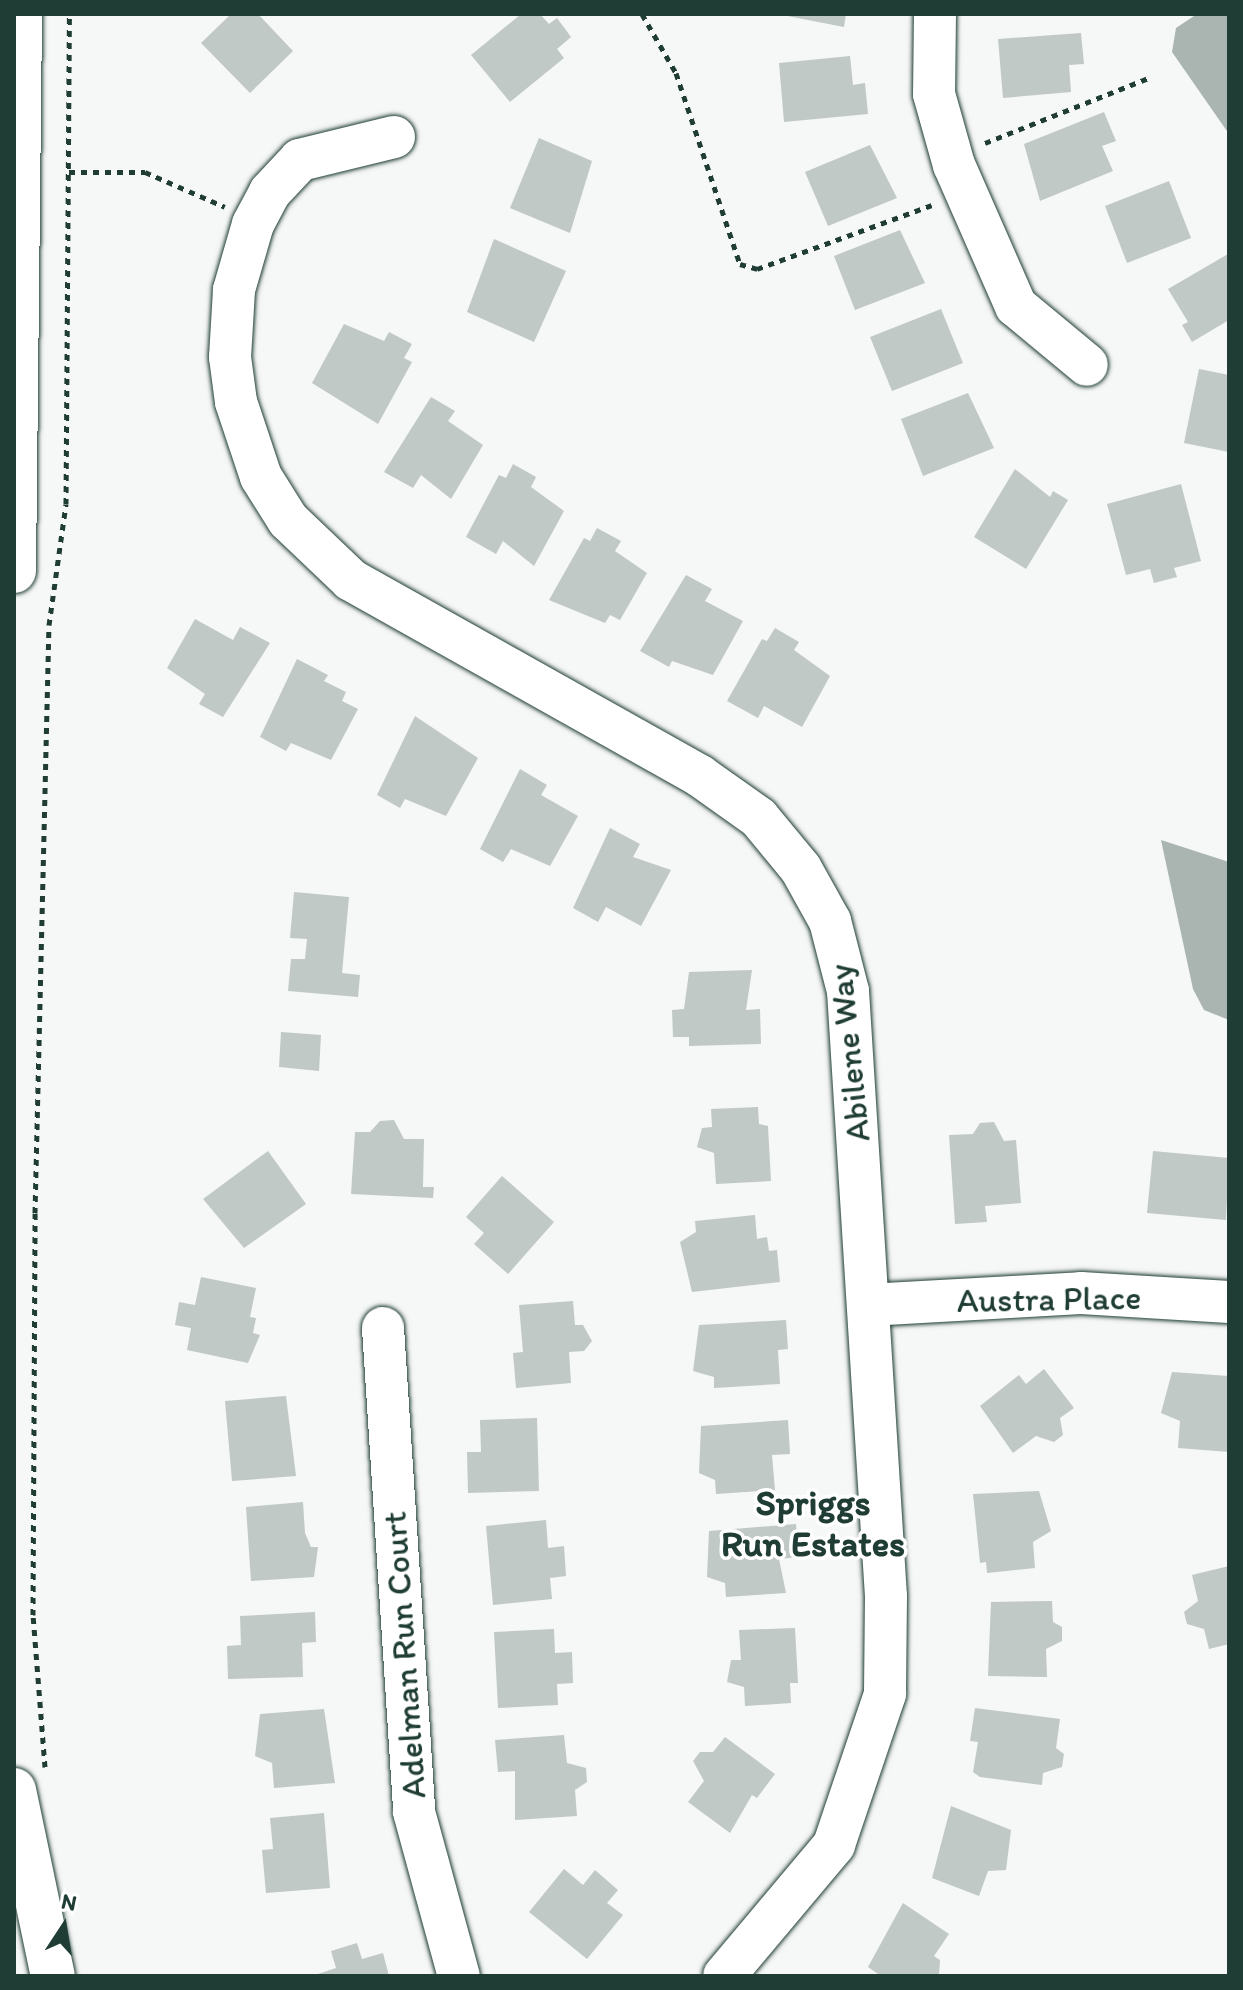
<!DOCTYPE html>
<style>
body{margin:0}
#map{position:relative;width:1243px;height:1990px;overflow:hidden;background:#f6f7f7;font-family:Itim,sans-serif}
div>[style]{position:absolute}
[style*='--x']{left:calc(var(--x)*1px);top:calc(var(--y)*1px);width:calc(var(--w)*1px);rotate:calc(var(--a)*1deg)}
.water>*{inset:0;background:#aab5b1}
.building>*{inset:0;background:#c0c9c6}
.path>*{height:5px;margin-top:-2.5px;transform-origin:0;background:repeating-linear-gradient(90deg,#1f3d34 0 6px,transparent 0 12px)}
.roads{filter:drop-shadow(0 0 2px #1f3d34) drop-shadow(0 0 2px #1f3d34)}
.minor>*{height:42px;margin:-21px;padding:0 21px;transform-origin:21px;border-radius:21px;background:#fff}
.major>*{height:44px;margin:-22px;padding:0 22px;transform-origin:22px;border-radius:22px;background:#fff}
span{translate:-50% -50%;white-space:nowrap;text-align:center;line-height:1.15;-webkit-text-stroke:7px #fff;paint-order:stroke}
.street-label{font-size:34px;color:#1f3d34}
.neighbourhood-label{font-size:36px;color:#1f3d34;font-weight:700}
.frame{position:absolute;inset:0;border:16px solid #1f3d34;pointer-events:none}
.north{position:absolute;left:24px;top:1886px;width:80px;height:80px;-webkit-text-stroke:6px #fff;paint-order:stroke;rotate:12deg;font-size:22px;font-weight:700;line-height:32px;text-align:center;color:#1f3d34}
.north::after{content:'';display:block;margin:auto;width:28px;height:36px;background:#1f3d34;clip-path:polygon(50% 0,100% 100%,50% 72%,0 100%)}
</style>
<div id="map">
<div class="water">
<div style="clip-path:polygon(1197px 14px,1229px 14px,1229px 134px,1172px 52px,1176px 28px)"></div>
<div style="clip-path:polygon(1161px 840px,1229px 862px,1229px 1020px,1204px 1010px,1193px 989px)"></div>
</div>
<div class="building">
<div style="clip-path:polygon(231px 14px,258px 14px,293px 51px,250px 93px,201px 43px)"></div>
<div style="clip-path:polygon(521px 14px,540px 14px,549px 24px,557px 18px,571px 37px,557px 49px,564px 58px,510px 102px,471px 55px)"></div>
<div style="clip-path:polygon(777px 14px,846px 14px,844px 27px)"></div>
<div style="clip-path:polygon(1081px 33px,1084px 64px,1069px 65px,1071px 92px,1003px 98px,998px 39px)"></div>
<div style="clip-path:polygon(850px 56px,853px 85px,865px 83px,868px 114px,784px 122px,779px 63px)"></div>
<div style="clip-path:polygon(1104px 112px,1116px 141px,1102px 146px,1113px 171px,1040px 201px,1024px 144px)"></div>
<div style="clip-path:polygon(539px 138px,592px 161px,570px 233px,510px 208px)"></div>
<div style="clip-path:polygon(870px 145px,897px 198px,828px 226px,805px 172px)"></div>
<div style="clip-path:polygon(1169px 181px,1191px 238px,1127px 263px,1105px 206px)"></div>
<div style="clip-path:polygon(900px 230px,925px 283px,855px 310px,834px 256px)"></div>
<div style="clip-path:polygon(494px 239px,566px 271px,534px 342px,467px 312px)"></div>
<div style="clip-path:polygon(1228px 254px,1229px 320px,1192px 342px,1182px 325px,1188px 322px,1168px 289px)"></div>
<div style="clip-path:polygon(941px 309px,963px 363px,892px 391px,870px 337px)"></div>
<div style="clip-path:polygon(344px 324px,384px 341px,389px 332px,412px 344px,404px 358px,412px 362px,378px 424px,312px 383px)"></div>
<div style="clip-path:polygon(1199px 369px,1229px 375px,1229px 452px,1184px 443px)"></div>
<div style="clip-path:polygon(968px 393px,994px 448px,923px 476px,901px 419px)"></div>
<div style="clip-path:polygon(431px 397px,455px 411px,448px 421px,483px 445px,451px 499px,421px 475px,413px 488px,384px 472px)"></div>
<div style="clip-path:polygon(513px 464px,536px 477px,531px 487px,564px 511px,534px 566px,503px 541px,496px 554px,466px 537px,499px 475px,506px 478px)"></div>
<div style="clip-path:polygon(1015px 469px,1050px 497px,1053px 491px,1068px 500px,1026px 569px,974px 537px)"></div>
<div style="clip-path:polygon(1181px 484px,1201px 561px,1174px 568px,1177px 577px,1154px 583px,1150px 569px,1126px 575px,1107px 504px)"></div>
<div style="clip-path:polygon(597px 528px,621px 541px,615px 551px,647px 573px,620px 620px,610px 615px,605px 623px,549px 600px,584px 538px,590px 541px)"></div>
<div style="clip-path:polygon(686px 575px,712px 589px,705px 601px,743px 621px,713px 675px,672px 661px,669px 667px,640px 651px)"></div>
<div style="clip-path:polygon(195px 619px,233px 640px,240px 627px,270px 643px,223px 717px,199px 704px,205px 694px,167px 668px)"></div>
<div style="clip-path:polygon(775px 628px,799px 642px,794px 650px,830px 676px,802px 727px,764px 706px,758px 718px,727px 701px,762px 639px,767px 641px)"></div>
<div style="clip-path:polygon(297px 659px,328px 675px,324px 681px,346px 692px,342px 701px,358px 709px,331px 760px,291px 743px,286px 751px,260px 737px)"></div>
<div style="clip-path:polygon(415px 716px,478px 758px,446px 816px,405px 799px,400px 808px,377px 795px)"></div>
<div style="clip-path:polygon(520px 769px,547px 785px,541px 795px,578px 816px,550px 866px,511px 849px,503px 862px,480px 849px)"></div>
<div style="clip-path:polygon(610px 828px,640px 844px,633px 857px,671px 870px,641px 926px,606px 907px,598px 922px,573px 908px)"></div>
<div style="clip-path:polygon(294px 892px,349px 897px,342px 973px,360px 975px,358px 997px,288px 991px,291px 959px,305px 959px,307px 939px,290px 938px)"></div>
<div style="clip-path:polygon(752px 970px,746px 1010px,760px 1009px,761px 1044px,689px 1046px,689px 1037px,673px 1037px,672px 1010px,684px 1009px,689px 972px)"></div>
<div style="clip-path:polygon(281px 1032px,321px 1035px,319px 1071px,279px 1067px)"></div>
<div style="clip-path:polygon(758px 1107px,759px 1124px,768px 1126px,771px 1181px,716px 1184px,714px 1153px,697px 1147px,702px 1128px,712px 1127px,711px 1109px)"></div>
<div style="clip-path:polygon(394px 1120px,404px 1139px,424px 1139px,423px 1187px,434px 1187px,433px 1198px,351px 1194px,355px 1132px,370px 1132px,380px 1121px)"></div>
<div style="clip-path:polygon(994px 1122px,1004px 1141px,1016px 1140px,1021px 1203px,985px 1206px,987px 1222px,955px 1224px,949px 1135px,973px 1134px,980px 1123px)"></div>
<div style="clip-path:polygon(268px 1151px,306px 1204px,244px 1248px,203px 1199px)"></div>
<div style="clip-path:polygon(1153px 1151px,1229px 1158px,1226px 1220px,1147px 1213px)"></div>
<div style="clip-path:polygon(502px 1176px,554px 1222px,508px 1274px,474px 1244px,484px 1233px,466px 1217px)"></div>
<div style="clip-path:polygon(755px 1215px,757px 1239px,767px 1237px,769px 1251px,777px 1250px,780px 1282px,692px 1292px,680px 1242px,696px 1232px,695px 1221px)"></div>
<div style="clip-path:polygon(201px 1277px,256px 1288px,250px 1317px,256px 1318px,253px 1333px,260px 1335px,248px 1363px,187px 1350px,191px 1328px,175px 1325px,179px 1302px,195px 1305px)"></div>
<div style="clip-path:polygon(573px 1301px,575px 1325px,583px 1325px,592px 1341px,584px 1351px,569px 1352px,571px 1383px,516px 1388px,513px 1353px,523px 1352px,519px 1305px)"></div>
<div style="clip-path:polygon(786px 1320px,788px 1349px,778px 1350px,780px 1384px,714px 1388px,714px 1377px,693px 1371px,699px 1325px)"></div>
<div style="clip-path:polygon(1044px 1369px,1074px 1408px,1060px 1418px,1063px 1435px,1054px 1442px,1036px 1436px,1013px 1453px,980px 1406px,1019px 1375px,1026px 1384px)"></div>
<div style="clip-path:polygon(1172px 1372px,1229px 1376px,1229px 1452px,1178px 1448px,1180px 1421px,1161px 1413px)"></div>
<div style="clip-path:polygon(286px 1396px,296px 1476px,232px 1481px,225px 1401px)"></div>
<div style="clip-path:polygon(537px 1418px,539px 1491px,468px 1493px,467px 1452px,481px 1452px,480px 1420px)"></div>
<div style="clip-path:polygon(788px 1420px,790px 1454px,772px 1455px,775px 1490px,716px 1494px,715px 1480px,699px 1473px,701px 1426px)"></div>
<div style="clip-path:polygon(1039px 1491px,1051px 1531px,1033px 1542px,1035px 1568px,987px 1573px,986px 1562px,980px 1563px,973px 1494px)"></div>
<div style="clip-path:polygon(303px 1502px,305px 1533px,311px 1547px,318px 1547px,314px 1577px,251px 1581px,246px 1507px)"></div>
<div style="clip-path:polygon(546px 1520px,548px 1548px,564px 1546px,566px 1576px,550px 1578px,552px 1599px,493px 1605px,486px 1526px)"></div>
<div style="clip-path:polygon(796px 1524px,799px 1557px,779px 1559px,786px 1593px,726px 1597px,725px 1583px,707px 1577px,709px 1531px)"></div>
<div style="clip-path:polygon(1229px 1566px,1229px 1644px,1209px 1649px,1204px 1629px,1187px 1624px,1184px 1612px,1198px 1601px,1192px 1575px)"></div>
<div style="clip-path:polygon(1052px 1601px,1053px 1622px,1062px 1627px,1062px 1641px,1046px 1649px,1047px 1677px,988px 1676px,991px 1602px)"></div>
<div style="clip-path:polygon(315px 1612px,316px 1642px,302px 1643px,303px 1677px,228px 1679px,227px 1646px,241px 1645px,240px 1616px)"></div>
<div style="clip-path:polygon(795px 1628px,798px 1683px,790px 1683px,791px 1703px,745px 1706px,744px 1687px,727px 1682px,731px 1660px,741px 1660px,739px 1630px)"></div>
<div style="clip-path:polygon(554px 1629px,555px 1653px,572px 1652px,573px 1683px,557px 1684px,558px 1705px,498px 1708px,494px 1632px)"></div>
<div style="clip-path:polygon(975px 1708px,1060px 1719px,1056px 1748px,1064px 1754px,1062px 1767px,1043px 1773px,1042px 1785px,980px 1777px,973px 1772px,978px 1742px,970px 1741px)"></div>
<div style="clip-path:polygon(324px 1709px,335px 1783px,274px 1788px,272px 1763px,255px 1756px,260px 1714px)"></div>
<div style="clip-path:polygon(564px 1735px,567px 1763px,586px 1768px,587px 1782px,575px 1790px,577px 1816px,515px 1820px,515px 1771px,498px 1772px,495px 1740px)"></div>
<div style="clip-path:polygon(725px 1737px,775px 1774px,757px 1798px,752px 1795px,730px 1833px,688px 1802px,704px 1781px,693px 1761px,700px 1752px,713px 1752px)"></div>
<div style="clip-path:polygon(951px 1806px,1011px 1830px,1006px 1870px,988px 1871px,979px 1896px,932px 1878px)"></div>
<div style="clip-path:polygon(324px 1813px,330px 1888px,266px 1893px,262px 1850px,273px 1849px,270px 1818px)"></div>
<div style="clip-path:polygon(564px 1869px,583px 1885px,595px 1870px,618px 1890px,607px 1903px,623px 1915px,587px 1959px,529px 1912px)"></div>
<div style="clip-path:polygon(903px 1903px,949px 1934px,934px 1956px,940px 1960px,939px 1976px,881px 1976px,868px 1967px)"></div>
<div style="clip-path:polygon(357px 1943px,362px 1959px,383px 1953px,389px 1976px,312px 1976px,336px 1968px,331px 1951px)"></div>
</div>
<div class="path">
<div style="--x:642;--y:14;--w:68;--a:60"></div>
<div style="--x:676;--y:73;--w:201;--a:71.5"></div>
<div style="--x:740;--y:264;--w:18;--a:16"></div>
<div style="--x:757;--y:269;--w:186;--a:-20.1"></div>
<div style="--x:985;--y:143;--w:179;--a:-21.7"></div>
<div style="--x:69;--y:172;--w:76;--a:0"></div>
<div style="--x:145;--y:172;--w:87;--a:23.6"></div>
<div style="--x:45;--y:1767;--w:152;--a:-94.5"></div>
<div style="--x:33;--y:1615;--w:402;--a:-89.7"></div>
<div style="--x:35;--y:1213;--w:588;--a:-88.64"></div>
<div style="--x:49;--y:625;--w:122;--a:-82"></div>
<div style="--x:66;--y:504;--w:490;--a:-89.6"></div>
</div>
<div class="roads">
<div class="minor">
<div style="--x:935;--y:14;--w:80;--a:90.7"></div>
<div style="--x:934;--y:94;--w:74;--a:74.3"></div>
<div style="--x:954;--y:165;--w:154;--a:66.3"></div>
<div style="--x:1016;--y:306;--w:92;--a:39.7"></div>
<div style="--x:394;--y:137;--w:97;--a:166.3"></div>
<div style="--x:300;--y:160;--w:44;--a:133.2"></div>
<div style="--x:270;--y:192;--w:36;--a:118"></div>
<div style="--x:253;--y:224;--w:69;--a:106.1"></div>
<div style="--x:234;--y:290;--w:67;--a:93.4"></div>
<div style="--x:230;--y:357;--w:45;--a:82.4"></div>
<div style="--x:236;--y:402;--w:79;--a:71.6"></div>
<div style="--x:261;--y:477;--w:51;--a:57.9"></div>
<div style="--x:288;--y:520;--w:87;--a:43.6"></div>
<div style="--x:351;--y:580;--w:400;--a:29.3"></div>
<div style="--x:700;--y:776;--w:72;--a:35.4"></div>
<div style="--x:759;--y:818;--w:66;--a:50.5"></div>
<div style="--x:801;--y:869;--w:60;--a:60.9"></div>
<div style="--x:830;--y:921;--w:72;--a:75.6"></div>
<div style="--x:848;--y:991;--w:606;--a:86.41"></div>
<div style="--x:886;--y:1596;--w:98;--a:90.6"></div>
<div style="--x:885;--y:1694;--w:159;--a:108.7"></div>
<div style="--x:834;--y:1845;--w:171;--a:130"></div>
<div style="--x:868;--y:1305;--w:213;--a:-3.2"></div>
<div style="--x:1081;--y:1293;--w:148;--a:3.5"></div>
<div style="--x:383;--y:1328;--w:485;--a:86.3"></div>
<div style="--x:414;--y:1812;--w:170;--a:74.7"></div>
</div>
<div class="major">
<div style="--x:14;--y:571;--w:557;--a:-89.38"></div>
<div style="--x:14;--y:1790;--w:190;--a:78.2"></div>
</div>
</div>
<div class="street-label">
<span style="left:849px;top:1053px;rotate:-96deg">Abilene Way</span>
<span style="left:1049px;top:1299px;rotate:-1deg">Austra Place</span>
<span style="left:404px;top:1655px;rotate:-94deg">Adelman Run Court</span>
</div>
<div class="neighbourhood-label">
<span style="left:813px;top:1523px">Spriggs<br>Run Estates</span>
</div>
<div class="frame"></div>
<div class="north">N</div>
</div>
